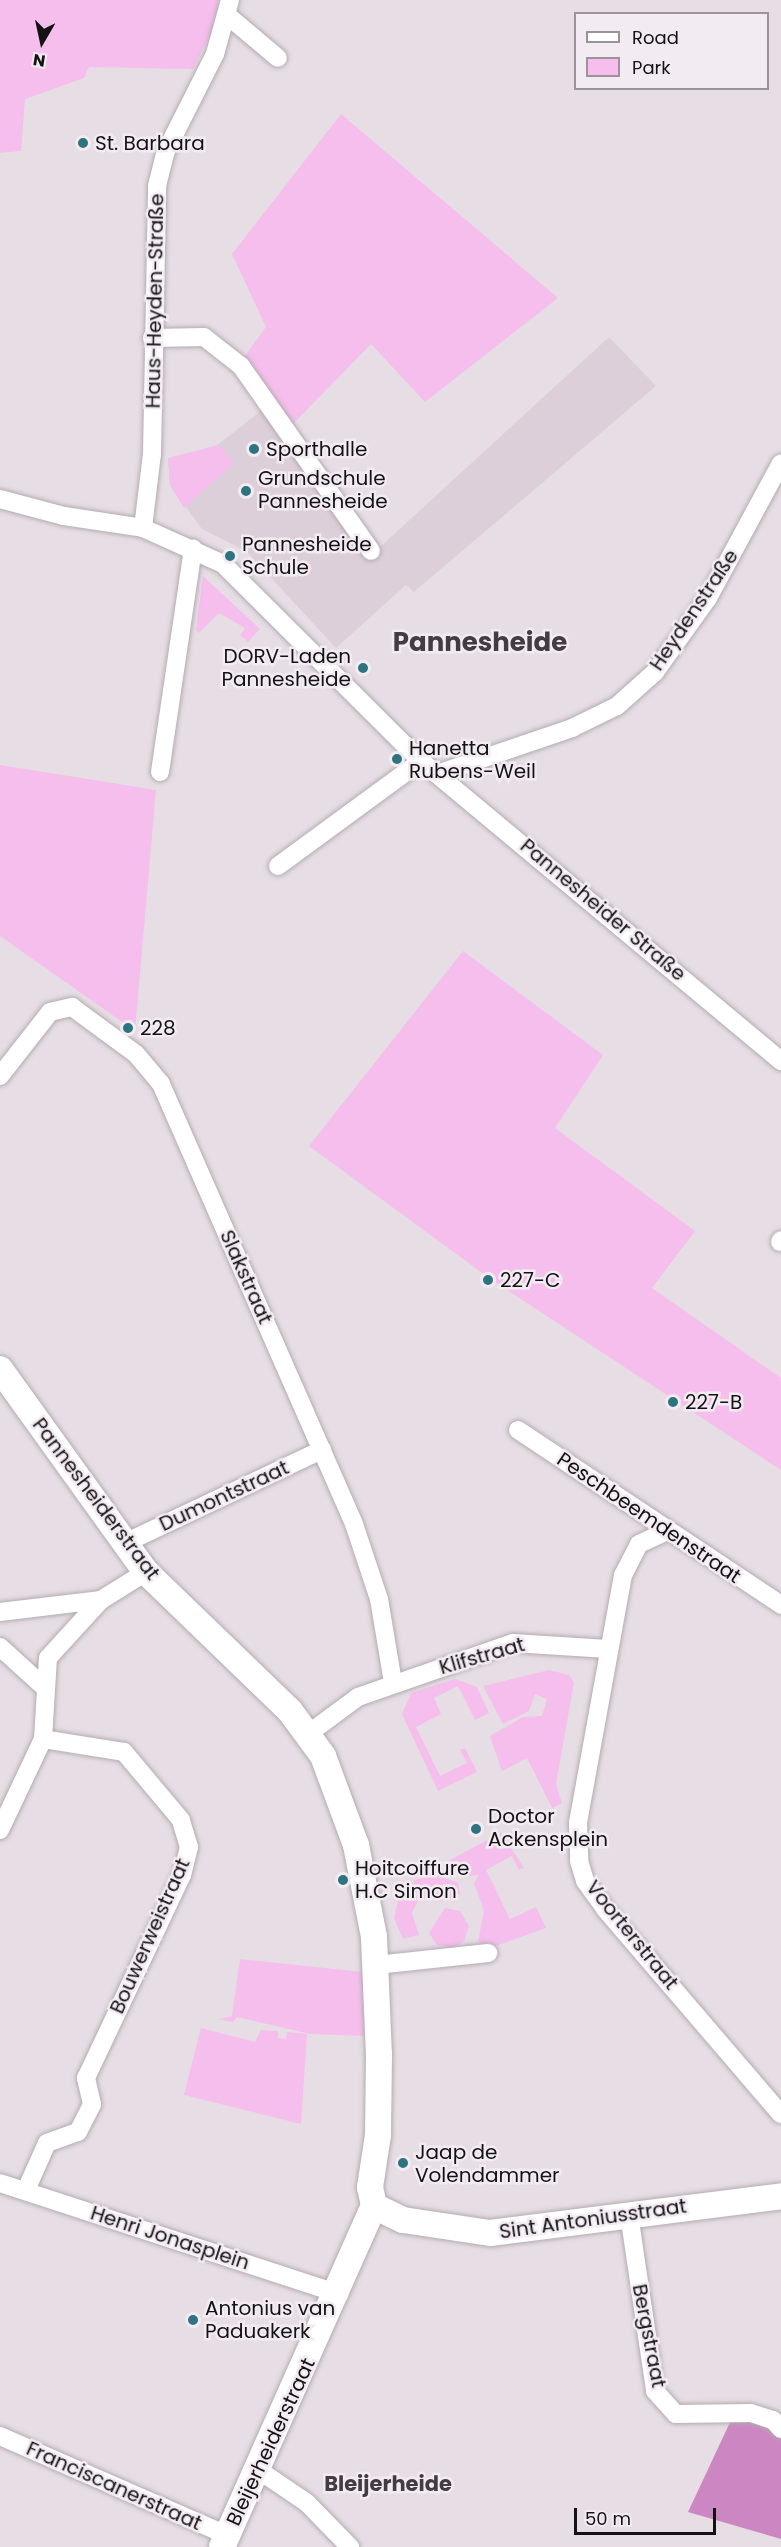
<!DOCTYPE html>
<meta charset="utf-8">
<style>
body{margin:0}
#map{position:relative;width:781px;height:2547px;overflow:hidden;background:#e6dee4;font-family:Poppins,sans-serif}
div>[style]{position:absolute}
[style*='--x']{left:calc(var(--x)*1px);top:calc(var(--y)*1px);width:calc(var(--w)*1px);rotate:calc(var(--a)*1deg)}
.built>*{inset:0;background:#ddcfda}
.green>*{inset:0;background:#f5beec}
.forest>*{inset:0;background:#cc87c2}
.roads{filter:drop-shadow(0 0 2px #b3abb2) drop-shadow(0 0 2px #b3abb2)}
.street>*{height:18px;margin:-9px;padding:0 9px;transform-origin:9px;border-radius:9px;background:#fff}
.secondary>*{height:26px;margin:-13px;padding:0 13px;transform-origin:13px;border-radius:13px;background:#fff}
.dots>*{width:16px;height:16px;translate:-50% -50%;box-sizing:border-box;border:3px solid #f3ebf2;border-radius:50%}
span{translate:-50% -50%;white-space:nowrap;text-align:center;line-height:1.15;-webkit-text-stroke:5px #f3ebf2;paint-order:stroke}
.poi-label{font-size:20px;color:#151214}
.left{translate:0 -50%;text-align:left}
.right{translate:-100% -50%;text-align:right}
.street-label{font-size:20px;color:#151214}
.neighbourhood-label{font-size:21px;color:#433c42;font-weight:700}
.district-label{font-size:26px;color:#433c42;font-weight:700}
.legend{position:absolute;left:574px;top:12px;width:195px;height:78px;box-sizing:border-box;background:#f3ebf2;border:2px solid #9a9499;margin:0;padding:8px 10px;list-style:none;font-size:18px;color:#151214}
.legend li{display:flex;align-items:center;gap:12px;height:30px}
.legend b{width:30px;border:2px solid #9a9499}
.north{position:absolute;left:12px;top:12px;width:60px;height:60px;-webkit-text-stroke:4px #f3ebf2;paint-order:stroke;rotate:189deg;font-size:16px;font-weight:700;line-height:24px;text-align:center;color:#151214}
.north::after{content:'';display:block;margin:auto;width:21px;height:27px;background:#151214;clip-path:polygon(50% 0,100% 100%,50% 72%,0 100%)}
.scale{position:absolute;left:574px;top:2508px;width:142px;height:27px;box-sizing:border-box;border:3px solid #151214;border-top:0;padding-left:8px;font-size:18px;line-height:21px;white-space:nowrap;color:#151214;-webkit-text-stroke:4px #f3ebf2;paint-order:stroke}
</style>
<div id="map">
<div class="built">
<div style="clip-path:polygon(609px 337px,656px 386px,414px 592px,406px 585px,336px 648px,246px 551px,202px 529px,170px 485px,168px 458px,211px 450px,262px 410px,368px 558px)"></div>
</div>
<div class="green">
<div style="clip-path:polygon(0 0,218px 0,217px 21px,193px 69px,89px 67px,84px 78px,25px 99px,21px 151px,0 153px)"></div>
<div style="clip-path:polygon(341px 114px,558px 298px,425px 402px,371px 344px,291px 426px,244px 357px,266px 327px,232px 254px)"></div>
<div style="clip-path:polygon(218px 445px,234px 463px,184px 508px,170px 485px,168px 458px)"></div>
<div style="clip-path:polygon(203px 576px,260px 629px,248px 642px,240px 635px,245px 628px,219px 613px,199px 633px,196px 630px)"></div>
<div style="clip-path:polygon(0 765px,156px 790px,135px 1031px,0 936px)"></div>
<div style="clip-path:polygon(463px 951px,603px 1055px,555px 1128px,695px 1231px,652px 1288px,781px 1378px,781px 1470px,489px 1278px,309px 1146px)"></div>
<div style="clip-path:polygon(549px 1670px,569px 1675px,574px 1682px,556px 1784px,562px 1803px,552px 1808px,527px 1758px,502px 1771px,490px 1736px,523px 1717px,542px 1716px,547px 1699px,535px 1694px,529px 1711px,503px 1724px,483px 1686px)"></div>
<div style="clip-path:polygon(455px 1679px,477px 1687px,489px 1713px,475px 1720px,458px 1686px,434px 1698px,441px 1714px,416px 1727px,440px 1776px,467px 1763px,460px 1750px,465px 1748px,477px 1772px,438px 1791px,402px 1714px,411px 1693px)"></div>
<div style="clip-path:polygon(501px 1833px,524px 1868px,519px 1870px,512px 1856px,486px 1870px,510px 1919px,536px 1907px,546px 1928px,490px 1948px,478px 1942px,484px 1911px,474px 1883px,479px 1875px,467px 1876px,448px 1861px)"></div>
<div style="clip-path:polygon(436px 1875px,458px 1883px,460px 1894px,447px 1901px,419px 1898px,412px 1913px,419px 1935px,403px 1939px,394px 1918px,399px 1896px,415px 1880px)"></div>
<div style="clip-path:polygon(445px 1908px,460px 1911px,469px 1926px,464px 1941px,453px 1948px,437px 1945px,429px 1933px)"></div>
<div style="clip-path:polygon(240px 1959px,363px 1972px,365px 2036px,311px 2034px,237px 2017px,233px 2022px,219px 2019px,232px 2016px)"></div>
<div style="clip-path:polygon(201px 2028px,255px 2042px,261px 2030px,278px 2031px,278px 2038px,286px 2039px,287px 2032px,307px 2034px,301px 2124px,184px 2095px)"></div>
</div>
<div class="forest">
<div style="clip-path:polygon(732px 2418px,759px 2419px,781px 2436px,781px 2539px,688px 2512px)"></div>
</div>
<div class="roads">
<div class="street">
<div style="--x:228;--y:16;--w:65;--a:40"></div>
<div style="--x:152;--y:338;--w:52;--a:-1.1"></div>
<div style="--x:204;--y:337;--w:47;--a:38.1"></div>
<div style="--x:241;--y:366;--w:226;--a:54.9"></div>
<div style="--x:0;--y:499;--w:66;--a:14.9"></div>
<div style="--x:64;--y:516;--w:80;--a:8.6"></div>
<div style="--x:143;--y:528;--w:88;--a:24.2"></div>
<div style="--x:223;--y:564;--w:279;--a:44.9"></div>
<div style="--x:421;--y:761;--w:469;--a:39.8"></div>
<div style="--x:143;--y:528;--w:75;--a:-83.1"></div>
<div style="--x:152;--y:454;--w:268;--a:-88.9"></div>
<div style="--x:157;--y:186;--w:36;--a:-76"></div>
<div style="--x:166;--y:151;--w:109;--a:-63.2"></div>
<div style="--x:215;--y:54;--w:56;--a:-74.5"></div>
<div style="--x:160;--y:772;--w:226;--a:-81.6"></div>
<div style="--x:437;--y:774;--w:143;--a:-18.8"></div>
<div style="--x:572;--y:728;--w:50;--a:-26.1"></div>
<div style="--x:617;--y:706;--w:51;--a:-41.8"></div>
<div style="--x:655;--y:672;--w:91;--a:-54.4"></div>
<div style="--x:708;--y:598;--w:153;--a:-61.6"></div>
<div style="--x:278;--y:866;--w:177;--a:-36.3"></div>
<div style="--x:0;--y:1076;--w:81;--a:-52"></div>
<div style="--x:50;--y:1012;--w:23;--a:-13"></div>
<div style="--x:72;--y:1007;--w:79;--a:36.3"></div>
<div style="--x:136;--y:1054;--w:39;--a:50"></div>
<div style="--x:161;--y:1084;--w:480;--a:66.3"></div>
<div style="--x:354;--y:1524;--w:79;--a:71.6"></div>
<div style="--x:379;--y:1599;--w:85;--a:80.5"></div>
<div style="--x:780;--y:1242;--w:2;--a:-63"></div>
<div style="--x:518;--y:1430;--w:316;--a:33.6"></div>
<div style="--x:667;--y:1531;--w:31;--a:155"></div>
<div style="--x:639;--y:1544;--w:35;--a:117"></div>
<div style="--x:623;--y:1575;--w:252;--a:100.3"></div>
<div style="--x:578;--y:1823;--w:38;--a:88"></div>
<div style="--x:579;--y:1861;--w:21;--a:73"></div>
<div style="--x:585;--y:1881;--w:34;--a:54"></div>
<div style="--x:605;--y:1909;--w:270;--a:49.4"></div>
<div style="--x:127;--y:1542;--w:216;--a:-25.3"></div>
<div style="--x:0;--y:1612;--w:102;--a:-6.8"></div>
<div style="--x:0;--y:1647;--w:59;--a:42.3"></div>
<div style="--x:308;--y:1734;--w:62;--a:-36.5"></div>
<div style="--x:358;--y:1697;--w:164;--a:-19.2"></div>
<div style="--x:513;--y:1643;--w:95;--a:3.6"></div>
<div style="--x:0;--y:1830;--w:101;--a:-64.7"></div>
<div style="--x:43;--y:1739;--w:81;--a:-86.5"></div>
<div style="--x:48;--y:1658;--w:79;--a:-47.6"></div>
<div style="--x:101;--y:1600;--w:53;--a:-31.9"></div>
<div style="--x:376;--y:1965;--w:113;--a:-6.1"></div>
<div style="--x:0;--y:2183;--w:357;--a:18.1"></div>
<div style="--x:26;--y:2190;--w:51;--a:-65.9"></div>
<div style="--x:47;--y:2143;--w:33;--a:-20"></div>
<div style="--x:78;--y:2132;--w:31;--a:-63"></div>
<div style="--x:92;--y:2104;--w:27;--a:-103"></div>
<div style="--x:86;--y:2078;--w:225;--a:-64.7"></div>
<div style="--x:182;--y:1875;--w:29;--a:-76"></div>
<div style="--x:189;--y:1847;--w:28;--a:-107"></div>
<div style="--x:181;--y:1820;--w:89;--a:-130"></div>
<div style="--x:124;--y:1752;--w:82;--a:-170.9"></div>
<div style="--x:629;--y:2214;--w:179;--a:81.6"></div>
<div style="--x:655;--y:2391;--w:31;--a:48"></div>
<div style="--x:676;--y:2414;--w:75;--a:-0.8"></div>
<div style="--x:751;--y:2413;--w:23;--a:18"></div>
<div style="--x:773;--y:2420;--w:12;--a:48"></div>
<div style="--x:0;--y:2436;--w:248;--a:23.6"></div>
<div style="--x:260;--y:2471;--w:57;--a:34.2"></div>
<div style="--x:307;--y:2503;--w:62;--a:45.7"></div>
</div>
<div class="secondary">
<div style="--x:0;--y:1369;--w:250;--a:54.3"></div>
<div style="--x:146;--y:1572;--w:200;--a:44"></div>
<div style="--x:290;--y:1711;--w:56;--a:53.7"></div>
<div style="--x:323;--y:1756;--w:95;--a:69.7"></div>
<div style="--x:356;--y:1845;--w:94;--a:78.9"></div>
<div style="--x:374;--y:1937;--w:117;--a:87.6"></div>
<div style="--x:379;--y:2054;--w:81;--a:90.7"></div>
<div style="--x:378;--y:2135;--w:53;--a:98.7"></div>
<div style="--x:370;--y:2187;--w:19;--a:78"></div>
<div style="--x:374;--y:2206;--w:32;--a:26"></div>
<div style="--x:403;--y:2220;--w:88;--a:8.5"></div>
<div style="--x:490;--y:2233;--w:293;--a:-7.2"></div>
<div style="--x:222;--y:2547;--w:373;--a:-66"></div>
</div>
</div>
<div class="dots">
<div style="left:83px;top:143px;background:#2d747f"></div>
<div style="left:254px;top:449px;background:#2d747f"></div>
<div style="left:246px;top:491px;background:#2d747f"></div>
<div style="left:230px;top:556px;background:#2d747f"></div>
<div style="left:363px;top:668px;background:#2d747f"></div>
<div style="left:397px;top:759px;background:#2d747f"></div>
<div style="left:128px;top:1028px;background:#2d747f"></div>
<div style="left:488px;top:1280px;background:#2d747f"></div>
<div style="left:673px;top:1402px;background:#2d747f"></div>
<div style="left:476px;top:1829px;background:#2d747f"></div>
<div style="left:343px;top:1880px;background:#2d747f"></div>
<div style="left:403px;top:2163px;background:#2d747f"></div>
<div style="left:193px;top:2320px;background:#2d747f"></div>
</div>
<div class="poi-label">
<span class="left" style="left:95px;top:143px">St. Barbara</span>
<span class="left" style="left:266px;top:449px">Sporthalle</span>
<span class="left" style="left:258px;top:490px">Grundschule<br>Pannesheide</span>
<span class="left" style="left:242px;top:556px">Pannesheide<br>Schule</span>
<span class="right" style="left:351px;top:668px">DORV-Laden<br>Pannesheide</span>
<span class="left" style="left:409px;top:760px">Hanetta<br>Rubens-Weil</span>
<span class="left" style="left:140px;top:1028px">228</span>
<span class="left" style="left:500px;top:1280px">227-C</span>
<span class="left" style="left:685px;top:1402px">227-B</span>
<span class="left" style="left:488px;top:1828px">Doctor<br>Ackensplein</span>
<span class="left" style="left:355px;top:1880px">Hoitcoiffure<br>H.C Simon</span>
<span class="left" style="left:415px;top:2164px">Jaap de<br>Volendammer</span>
<span class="left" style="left:205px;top:2320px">Antonius van<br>Paduakerk</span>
</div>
<div class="street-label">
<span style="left:155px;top:301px;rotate:-89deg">Haus-Heyden-Straße</span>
<span style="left:694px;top:610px;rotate:-56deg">Heydenstraße</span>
<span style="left:603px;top:910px;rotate:40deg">Pannesheider Straße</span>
<span style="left:246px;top:1277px;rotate:66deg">Slakstraat</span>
<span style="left:224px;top:1496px;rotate:-25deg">Dumontstraat</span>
<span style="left:96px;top:1499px;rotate:53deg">Pannesheiderstraat</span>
<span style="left:649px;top:1518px;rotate:34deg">Peschbeemdenstraat</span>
<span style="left:482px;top:1656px;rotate:-16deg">Klifstraat</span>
<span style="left:632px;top:1935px;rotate:51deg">Voorterstraat</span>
<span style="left:150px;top:1936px;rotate:-66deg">Bouwerweistraat</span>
<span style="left:593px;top:2219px;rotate:-8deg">Sint Antoniusstraat</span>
<span style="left:170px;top:2238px;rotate:18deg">Henri Jonasplein</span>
<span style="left:649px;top:2336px;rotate:79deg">Bergstraat</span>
<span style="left:271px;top:2442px;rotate:-65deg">Bleijerheiderstraat</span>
<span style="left:114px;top:2486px;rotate:24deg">Franciscanerstraat</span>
</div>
<div class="neighbourhood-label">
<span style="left:388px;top:2484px">Bleijerheide</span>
</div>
<div class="district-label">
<span style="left:480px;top:643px">Pannesheide</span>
</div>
<ul class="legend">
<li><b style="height:8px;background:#fff"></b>Road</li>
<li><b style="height:16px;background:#f5beec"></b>Park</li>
</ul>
<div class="north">N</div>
<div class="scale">50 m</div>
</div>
